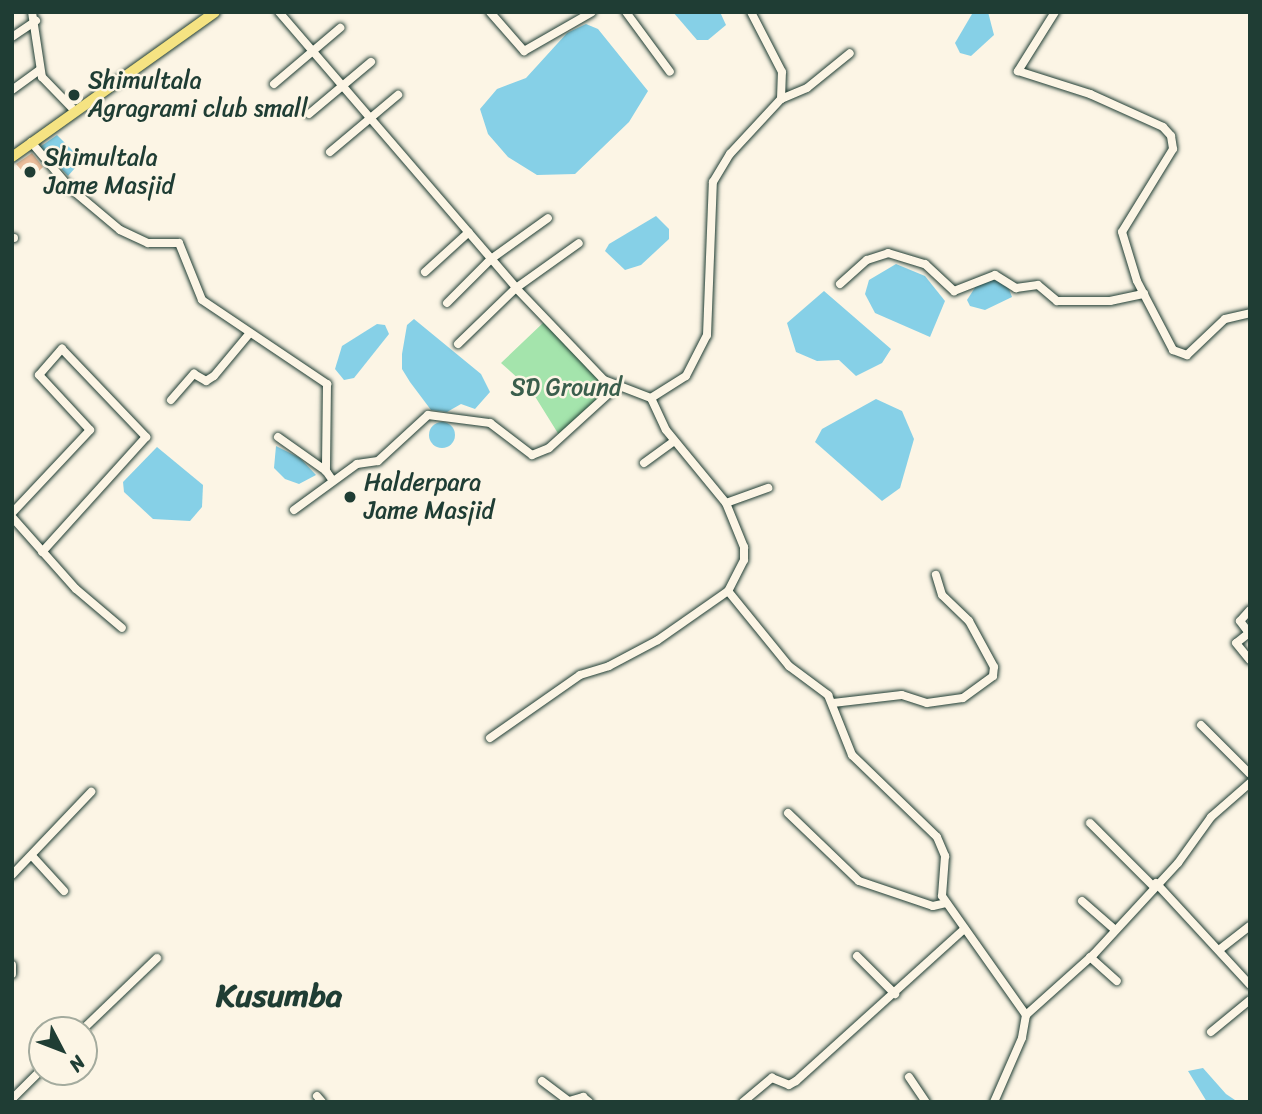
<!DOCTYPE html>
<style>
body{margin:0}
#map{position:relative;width:1262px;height:1114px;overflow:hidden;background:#fcf5e5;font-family:Sriracha,sans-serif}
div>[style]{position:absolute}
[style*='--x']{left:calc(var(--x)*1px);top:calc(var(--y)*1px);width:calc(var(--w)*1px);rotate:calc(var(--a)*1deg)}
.green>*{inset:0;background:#a4e4ac}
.water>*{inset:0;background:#86d0e7}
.round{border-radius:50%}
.building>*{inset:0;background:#ecbe9c}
.roads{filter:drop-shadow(0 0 2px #1f3d34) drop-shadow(0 0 2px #1f3d34)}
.minor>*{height:8px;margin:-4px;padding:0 4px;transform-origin:4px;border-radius:4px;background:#fcf5e5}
.major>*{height:10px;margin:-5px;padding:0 5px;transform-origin:5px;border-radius:5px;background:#f5e382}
.dots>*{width:19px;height:19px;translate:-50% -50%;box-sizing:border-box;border:4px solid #fcf5e5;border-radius:50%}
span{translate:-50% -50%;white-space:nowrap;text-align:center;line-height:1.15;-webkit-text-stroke:5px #fcf5e5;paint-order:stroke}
.poi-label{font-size:24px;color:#1f3d34}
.left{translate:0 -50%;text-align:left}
.park-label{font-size:24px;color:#3a5e4c}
.district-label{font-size:32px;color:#1f3d34;font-weight:700}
.frame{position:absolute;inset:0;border:14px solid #1f3d34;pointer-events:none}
.north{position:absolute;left:28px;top:1016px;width:70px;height:70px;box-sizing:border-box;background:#fcf5e5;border:2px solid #a4ab9e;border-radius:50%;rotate:132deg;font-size:19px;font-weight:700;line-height:28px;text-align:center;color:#1f3d34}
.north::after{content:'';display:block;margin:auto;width:24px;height:32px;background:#1f3d34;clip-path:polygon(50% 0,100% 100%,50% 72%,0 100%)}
</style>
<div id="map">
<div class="green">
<div style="clip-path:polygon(544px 322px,610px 389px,559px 435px,531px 390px,501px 363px)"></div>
</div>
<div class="water">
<div style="clip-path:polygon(673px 12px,720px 12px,726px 25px,708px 40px,697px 40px)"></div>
<div style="clip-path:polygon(988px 12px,994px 35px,971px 56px,960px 53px,955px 43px,972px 14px)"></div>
<div style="clip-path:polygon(586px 24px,598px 29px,648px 91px,629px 122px,575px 174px,537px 175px,508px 157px,488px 134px,480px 109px,497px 89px,526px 78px,567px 33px)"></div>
<div style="clip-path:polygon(57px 135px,82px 160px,68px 176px,40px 147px)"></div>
<div style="clip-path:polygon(656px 216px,669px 229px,669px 239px,641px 265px,625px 270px,605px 251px,609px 244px)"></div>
<div style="clip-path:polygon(896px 264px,925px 276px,945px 301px,930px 337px,875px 313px,865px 294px,869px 280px)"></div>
<div style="clip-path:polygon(1004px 276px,1012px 297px,985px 310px,970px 306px,967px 300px,976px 286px)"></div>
<div style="clip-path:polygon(824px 291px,891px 349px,882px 363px,856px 376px,839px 360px,817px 361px,796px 352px,787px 323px)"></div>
<div style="clip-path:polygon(414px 319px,481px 374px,490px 392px,475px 409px,461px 404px,447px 412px,431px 410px,410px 382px,402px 369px,402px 354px,407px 325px)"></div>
<div style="clip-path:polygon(377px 324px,385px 325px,389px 334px,354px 378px,344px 380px,335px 369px,342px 346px)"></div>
<div style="clip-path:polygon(876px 399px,902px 411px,914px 439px,900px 488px,882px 501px,815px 442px,822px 429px)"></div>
<div class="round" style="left:429px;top:422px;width:26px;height:26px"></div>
<div style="clip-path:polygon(276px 446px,300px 458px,316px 475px,299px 484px,285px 479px,274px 468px)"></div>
<div style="clip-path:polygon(157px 447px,203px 485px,202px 507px,190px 521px,153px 519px,124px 492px,123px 482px)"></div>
<div style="clip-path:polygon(1203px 1068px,1226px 1094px,1238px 1102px,1207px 1102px,1188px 1071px)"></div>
</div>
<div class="building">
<div style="clip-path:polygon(32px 153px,43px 167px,30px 180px,16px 164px)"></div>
</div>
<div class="roads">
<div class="minor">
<div style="--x:32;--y:12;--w:66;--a:81.3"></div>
<div style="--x:42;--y:77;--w:46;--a:45.9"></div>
<div style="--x:279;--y:12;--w:364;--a:49.3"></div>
<div style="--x:516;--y:288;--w:127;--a:46.3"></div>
<div style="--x:604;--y:380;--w:50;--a:21"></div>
<div style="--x:651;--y:398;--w:35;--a:65"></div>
<div style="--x:666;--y:430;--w:94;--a:50.6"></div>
<div style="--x:726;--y:503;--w:48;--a:67.8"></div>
<div style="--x:744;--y:547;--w:13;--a:90"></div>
<div style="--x:744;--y:560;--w:35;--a:117"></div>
<div style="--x:728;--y:591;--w:97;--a:50.9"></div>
<div style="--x:789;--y:666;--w:49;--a:36.6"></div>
<div style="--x:828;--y:695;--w:65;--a:68.2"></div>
<div style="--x:852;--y:755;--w:118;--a:44"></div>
<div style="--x:937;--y:837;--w:21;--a:67"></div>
<div style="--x:945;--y:856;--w:40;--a:94.3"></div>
<div style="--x:942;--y:896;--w:146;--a:54.8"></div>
<div style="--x:1026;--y:1015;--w:23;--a:100"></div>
<div style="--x:1022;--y:1038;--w:70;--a:113.6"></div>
<div style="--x:490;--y:12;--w:52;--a:48.9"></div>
<div style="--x:524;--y:51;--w:78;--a:-29.8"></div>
<div style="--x:626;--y:12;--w:74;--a:53.7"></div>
<div style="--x:1055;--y:12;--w:70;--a:122.1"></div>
<div style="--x:1018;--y:71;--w:76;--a:17.7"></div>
<div style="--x:1090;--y:94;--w:80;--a:24.3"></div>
<div style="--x:1163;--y:127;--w:12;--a:48"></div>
<div style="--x:1171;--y:136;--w:13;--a:81"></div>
<div style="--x:1173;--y:149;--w:97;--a:121.6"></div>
<div style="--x:1122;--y:232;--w:51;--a:73"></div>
<div style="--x:1137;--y:281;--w:78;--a:62.4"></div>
<div style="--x:1173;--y:350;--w:15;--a:20"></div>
<div style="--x:1187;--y:355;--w:52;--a:-43.5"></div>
<div style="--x:1225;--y:319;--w:26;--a:-13"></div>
<div style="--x:12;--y:37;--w:29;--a:-34"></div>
<div style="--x:274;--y:84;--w:87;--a:-40.3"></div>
<div style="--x:12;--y:90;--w:34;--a:-36"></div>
<div style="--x:781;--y:99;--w:28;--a:-23"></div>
<div style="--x:807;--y:88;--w:55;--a:-39.1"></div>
<div style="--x:309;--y:114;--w:81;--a:-40"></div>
<div style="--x:31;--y:142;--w:60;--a:49.7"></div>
<div style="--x:70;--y:188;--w:65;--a:40"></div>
<div style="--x:120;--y:230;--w:31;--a:25"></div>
<div style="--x:148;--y:243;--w:31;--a:0"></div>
<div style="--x:179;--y:243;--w:61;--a:68"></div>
<div style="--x:202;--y:300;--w:151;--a:33.9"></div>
<div style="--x:327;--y:384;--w:87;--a:90.7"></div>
<div style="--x:326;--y:471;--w:12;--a:55"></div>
<div style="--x:330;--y:152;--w:89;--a:-40"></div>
<div style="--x:12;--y:238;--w:2;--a:0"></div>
<div style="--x:425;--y:272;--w:59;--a:-42.3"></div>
<div style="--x:840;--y:284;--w:36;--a:-42"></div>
<div style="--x:867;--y:260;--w:22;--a:-18"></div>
<div style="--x:888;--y:253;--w:39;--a:17"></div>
<div style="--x:925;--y:264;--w:40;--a:43"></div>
<div style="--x:954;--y:291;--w:44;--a:-21.3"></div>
<div style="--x:995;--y:275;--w:25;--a:32"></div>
<div style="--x:1016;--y:288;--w:22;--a:-8"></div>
<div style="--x:1038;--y:285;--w:25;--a:40"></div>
<div style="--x:1057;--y:301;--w:53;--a:0"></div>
<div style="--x:1110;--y:301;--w:35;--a:-12"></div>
<div style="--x:447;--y:303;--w:62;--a:-45"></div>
<div style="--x:491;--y:259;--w:70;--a:-35.7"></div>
<div style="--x:458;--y:344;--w:81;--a:-44"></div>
<div style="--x:516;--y:288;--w:77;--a:-35.5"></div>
<div style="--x:651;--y:398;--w:41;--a:-32.2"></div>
<div style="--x:686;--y:376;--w:46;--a:-62.9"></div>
<div style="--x:707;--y:335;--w:153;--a:-87.8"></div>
<div style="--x:713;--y:182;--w:33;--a:-59"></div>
<div style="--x:730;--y:154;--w:75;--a:-47.2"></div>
<div style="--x:781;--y:99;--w:27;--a:-88"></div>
<div style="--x:782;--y:72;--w:68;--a:-117.3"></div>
<div style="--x:171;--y:400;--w:35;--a:-49"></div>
<div style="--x:194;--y:374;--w:14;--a:30"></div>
<div style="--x:206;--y:381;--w:9;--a:-32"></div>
<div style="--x:214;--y:376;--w:55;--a:-50.2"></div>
<div style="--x:278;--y:437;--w:59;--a:35.3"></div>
<div style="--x:644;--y:463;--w:37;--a:-36"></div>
<div style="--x:726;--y:503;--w:45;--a:-19.7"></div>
<div style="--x:294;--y:510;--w:78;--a:-36.1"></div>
<div style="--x:357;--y:464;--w:21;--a:-8"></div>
<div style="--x:378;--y:461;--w:68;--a:-42.6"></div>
<div style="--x:428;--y:415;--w:63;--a:7.4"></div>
<div style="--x:490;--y:423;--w:53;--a:37.3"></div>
<div style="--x:532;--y:455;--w:18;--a:-22"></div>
<div style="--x:549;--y:448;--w:89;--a:-42.3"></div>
<div style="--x:12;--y:513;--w:114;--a:-46.8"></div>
<div style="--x:90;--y:430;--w:75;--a:-132.8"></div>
<div style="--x:39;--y:375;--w:35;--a:-49"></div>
<div style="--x:62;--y:349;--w:122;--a:46.3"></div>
<div style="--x:146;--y:437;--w:155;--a:132.1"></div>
<div style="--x:12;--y:517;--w:96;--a:48.4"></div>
<div style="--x:76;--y:589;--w:60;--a:40.3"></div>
<div style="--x:1250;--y:610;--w:15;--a:132"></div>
<div style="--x:1240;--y:621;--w:15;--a:53"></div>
<div style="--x:1249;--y:633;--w:16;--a:142"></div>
<div style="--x:1236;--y:643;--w:22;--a:51"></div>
<div style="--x:833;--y:703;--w:69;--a:-6.6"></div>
<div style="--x:902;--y:695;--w:26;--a:18"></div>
<div style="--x:927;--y:703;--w:36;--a:-8"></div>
<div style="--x:963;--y:698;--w:37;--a:-36"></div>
<div style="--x:993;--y:676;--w:9;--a:-84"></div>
<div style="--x:994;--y:667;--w:52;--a:-118.5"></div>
<div style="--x:969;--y:621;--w:37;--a:-136"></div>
<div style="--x:942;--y:595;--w:21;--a:-107"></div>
<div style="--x:1201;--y:725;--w:69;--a:45"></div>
<div style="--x:490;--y:738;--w:110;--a:-35"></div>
<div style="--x:580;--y:675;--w:30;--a:-17"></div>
<div style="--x:609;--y:666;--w:55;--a:-28"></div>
<div style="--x:658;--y:640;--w:85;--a:-35"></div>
<div style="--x:788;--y:813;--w:98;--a:43.8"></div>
<div style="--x:859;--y:881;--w:78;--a:18.7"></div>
<div style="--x:933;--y:906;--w:13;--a:-13"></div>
<div style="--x:1090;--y:823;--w:89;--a:45"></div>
<div style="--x:33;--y:857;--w:46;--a:47.6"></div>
<div style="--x:12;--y:875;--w:115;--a:-46.4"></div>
<div style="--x:1156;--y:883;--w:139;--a:47.3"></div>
<div style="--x:1082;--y:901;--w:43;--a:41.2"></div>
<div style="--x:1219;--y:950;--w:39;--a:-38"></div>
<div style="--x:857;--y:956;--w:54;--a:45"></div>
<div style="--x:1090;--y:957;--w:36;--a:42"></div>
<div style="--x:12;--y:965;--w:9;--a:90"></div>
<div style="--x:1026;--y:1015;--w:91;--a:-41.9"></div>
<div style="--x:1094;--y:954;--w:124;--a:-47.3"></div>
<div style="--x:1178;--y:863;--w:57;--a:-54.3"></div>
<div style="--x:1211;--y:817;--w:52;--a:-41.1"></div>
<div style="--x:82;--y:1030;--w:104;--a:-43.8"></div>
<div style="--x:1211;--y:1032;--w:50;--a:-39.4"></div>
<div style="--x:909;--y:1077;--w:30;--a:56"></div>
<div style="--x:542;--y:1081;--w:34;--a:37"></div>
<div style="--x:569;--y:1101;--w:15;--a:-16"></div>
<div style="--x:583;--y:1097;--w:8;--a:40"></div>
<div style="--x:317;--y:1096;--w:8;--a:50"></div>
<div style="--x:12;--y:1099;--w:42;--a:-45"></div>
<div style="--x:743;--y:1102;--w:38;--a:-40"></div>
<div style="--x:772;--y:1078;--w:18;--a:22"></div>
<div style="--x:789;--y:1085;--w:8;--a:-30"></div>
<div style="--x:796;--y:1081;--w:227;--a:-42.1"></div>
</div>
<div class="major">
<div style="--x:12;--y:157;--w:249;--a:-35.5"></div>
</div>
</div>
<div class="dots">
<div style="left:74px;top:95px;background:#1f3d34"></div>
<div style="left:30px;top:172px;background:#1f3d34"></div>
<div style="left:350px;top:497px;background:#1f3d34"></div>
</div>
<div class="poi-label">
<span class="left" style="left:88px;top:95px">Shimultala<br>Agragrami club small</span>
<span class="left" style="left:44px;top:172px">Shimultala<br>Jame Masjid</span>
<span class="left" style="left:364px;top:497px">Halderpara<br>Jame Masjid</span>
</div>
<div class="park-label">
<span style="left:566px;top:388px">SD Ground</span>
</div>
<div class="district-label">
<span style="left:279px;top:996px">Kusumba</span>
</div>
<div class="frame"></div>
<div class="north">N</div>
</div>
